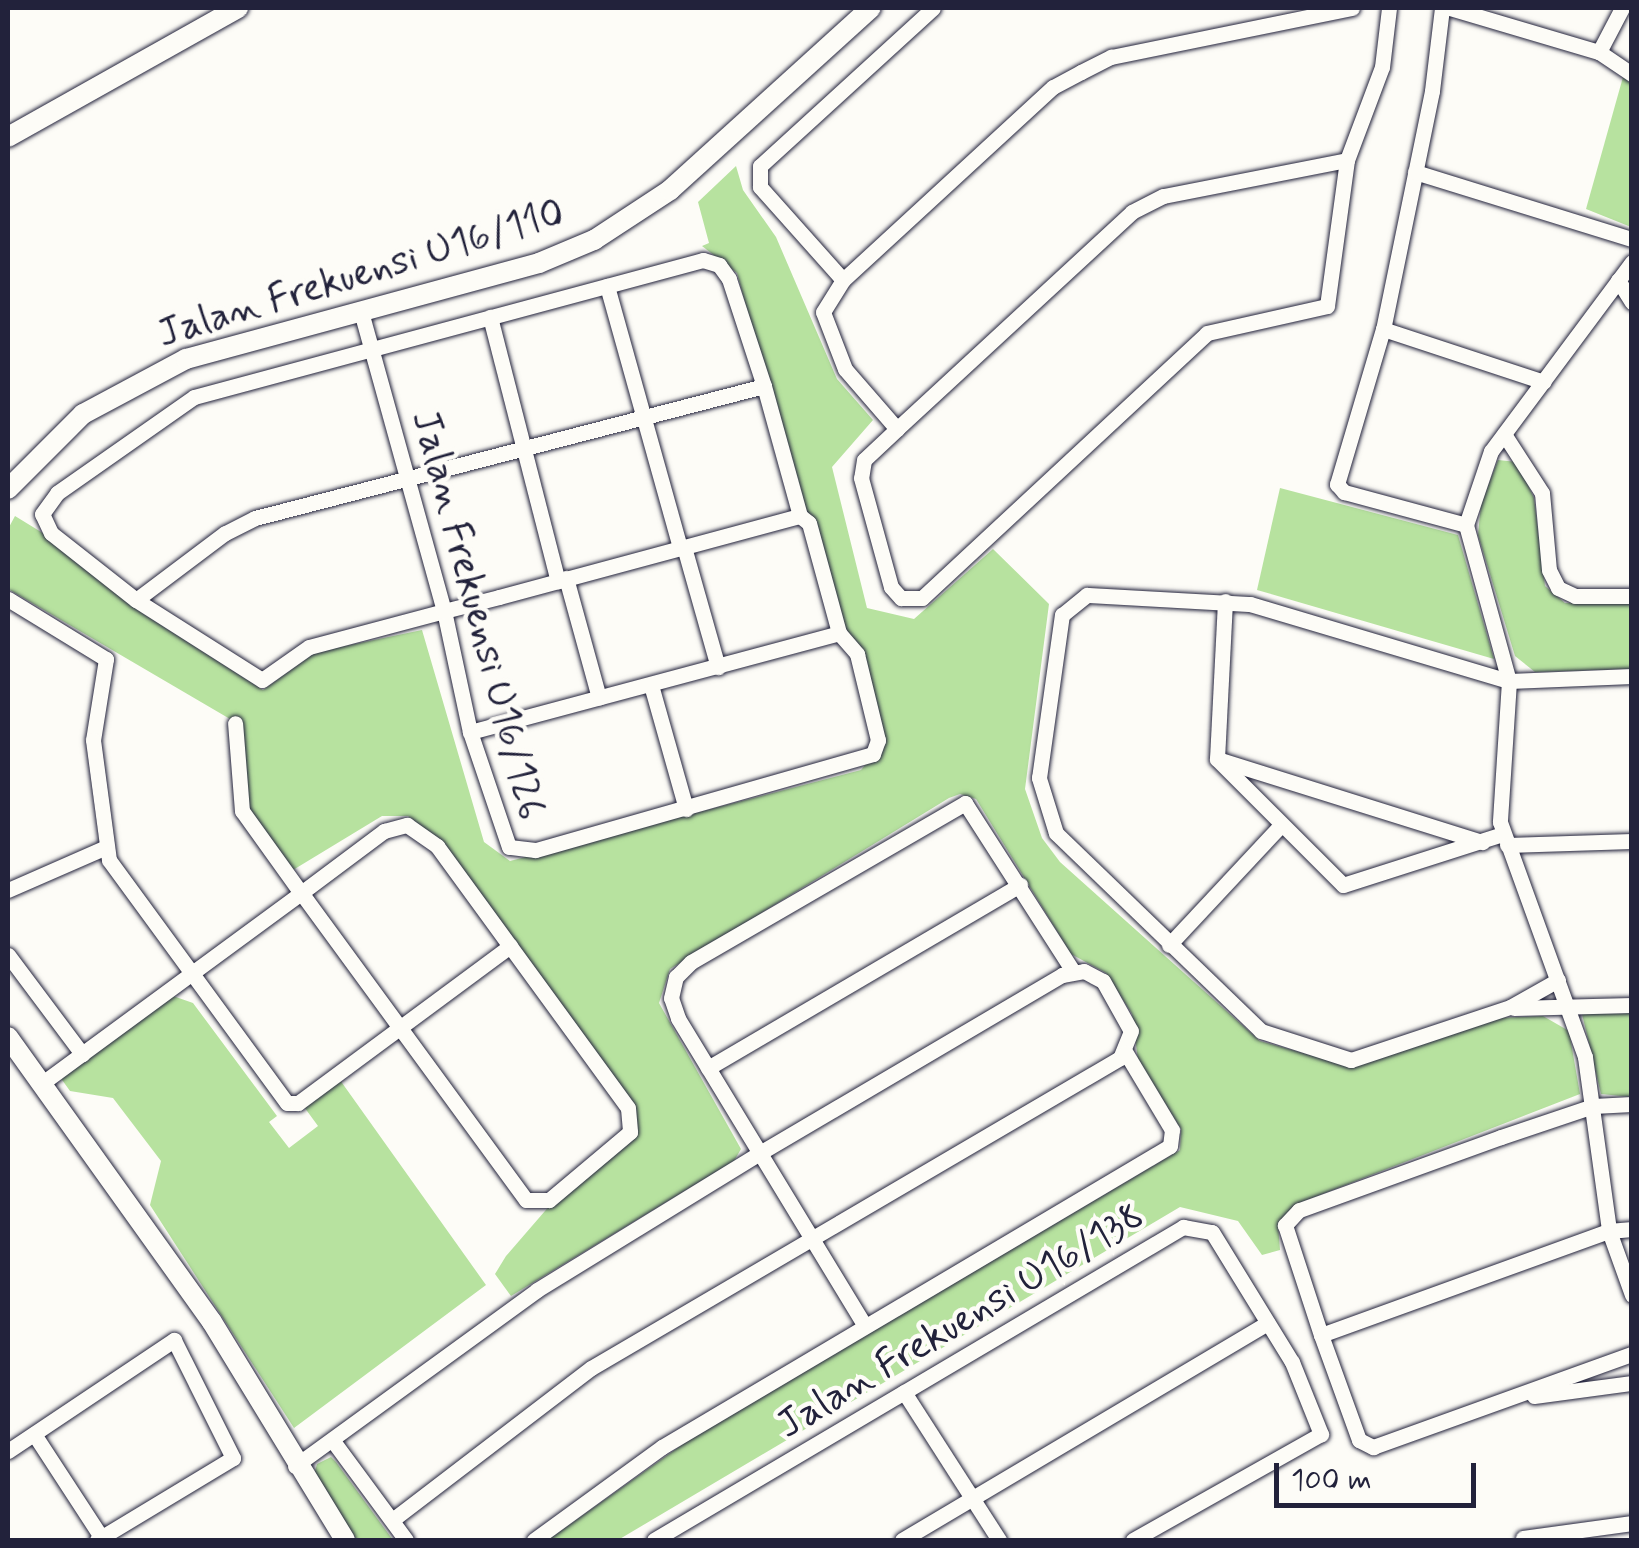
<!DOCTYPE html>
<style>
body{margin:0}
#map{position:relative;width:1639px;height:1548px;overflow:hidden;background:#fdfcf7;font-family:Mynerve,sans-serif}
div>[style]{position:absolute}
[style*='--x']{left:calc(var(--x)*1px);top:calc(var(--y)*1px);width:calc(var(--w)*1px);rotate:calc(var(--a)*1deg)}
.green>*{inset:0;background:#b7e29f}
.roads{filter:drop-shadow(0 0 2px #22223b) drop-shadow(0 0 2px #22223b)}
.minor>*{height:15px;margin:-7.5px;padding:0 7.5px;transform-origin:7.5px;border-radius:7.5px;background:#fdfcf7}
.tertiary>*{height:20px;margin:-10px;padding:0 10px;transform-origin:10px;border-radius:10px;background:#fdfcf7}
span{translate:-50% -50%;white-space:nowrap;text-align:center;line-height:1.15;-webkit-text-stroke:9px #fdfcf7;paint-order:stroke}
.street-label{font-size:40px;color:#22223b}
.frame{position:absolute;inset:0;border:10px solid #22223b;pointer-events:none}
.scale{position:absolute;left:1274px;top:1463px;width:202px;height:45px;box-sizing:border-box;border:5px solid #22223b;border-top:0;padding-left:12px;font-size:30px;line-height:35px;white-space:nowrap;color:#22223b;-webkit-text-stroke:8px #fdfcf7;paint-order:stroke}
</style>
<div id="map">
<div class="green">
<div style="clip-path:polygon(1623px 77px,1631px 84px,1631px 227px,1586px 209px)"></div>
<div style="clip-path:polygon(736px 166px,743px 190px,776px 237px,837px 379px,873px 420px,832px 467px,867px 608px,914px 619px,993px 549px,1049px 604px,1025px 789px,1042px 838px,1060px 862px,1260px 1041px,1353px 1067px,1495px 1018px,1543px 1016px,1569px 1031px,1580px 1094px,1302px 1202px,1278px 1224px,1280px 1250px,1262px 1255px,1238px 1221px,1180px 1207px,618px 1540px,548px 1540px,693px 1437px,1180px 1150px,1181px 1129px,1138px 1060px,1132px 1014px,1106px 973px,1071px 954px,976px 799px,960px 794px,949px 798px,670px 969px,659px 1003px,741px 1149px,734px 1161px,511px 1296px,495px 1274px,506px 1256px,551px 1204px,623px 1146px,628px 1112px,421px 826px,408px 816px,382px 816px,293px 870px,241px 813px,230px 719px,8px 589px,8px 529px,15px 516px,46px 535px,142px 613px,263px 690px,316px 652px,422px 630px,484px 842px,510px 861px,861px 770px,879px 748px,849px 640px,797px 497px,737px 273px,702px 246px,709px 243px,698px 202px)"></div>
<div style="clip-path:polygon(1498px 460px,1517px 462px,1534px 498px,1545px 586px,1565px 603px,1631px 604px,1631px 669px,1535px 672px,1515px 656px,1478px 535px,1481px 504px)"></div>
<div style="clip-path:polygon(1280px 488px,1458px 535px,1494px 659px,1257px 590px)"></div>
<div style="clip-path:polygon(173px 996px,193px 1003px,277px 1116px,269px 1122px,289px 1148px,318px 1126px,299px 1100px,335px 1073px,486px 1285px,294px 1428px,150px 1205px,161px 1161px,113px 1098px,70px 1091px,60px 1077px)"></div>
<div style="clip-path:polygon(1631px 1011px,1631px 1097px,1601px 1094px,1582px 1014px)"></div>
<div style="clip-path:polygon(331px 1457px,336px 1462px,393px 1540px,357px 1540px,313px 1478px,317px 1464px)"></div>
</div>
<div class="roads">
<div class="minor">
<div style="--x:1442;--y:8;--w:84;--a:96.9"></div>
<div style="--x:1432;--y:91;--w:243;--a:101.6"></div>
<div style="--x:1383;--y:329;--w:162;--a:106.5"></div>
<div style="--x:1337;--y:484;--w:11;--a:49"></div>
<div style="--x:1344;--y:492;--w:126;--a:15.1"></div>
<div style="--x:1450;--y:8;--w:155;--a:16.5"></div>
<div style="--x:1599;--y:52;--w:40;--a:34"></div>
<div style="--x:1599;--y:52;--w:50;--a:-62.4"></div>
<div style="--x:1347;--y:160;--w:187;--a:168.9"></div>
<div style="--x:1163;--y:196;--w:35;--a:153"></div>
<div style="--x:1132;--y:212;--w:320;--a:137.3"></div>
<div style="--x:897;--y:429;--w:45;--a:136.8"></div>
<div style="--x:864;--y:460;--w:18;--a:99"></div>
<div style="--x:861;--y:478;--w:113;--a:74.6"></div>
<div style="--x:891;--y:587;--w:15;--a:48"></div>
<div style="--x:901;--y:598;--w:21;--a:0"></div>
<div style="--x:922;--y:598;--w:389;--a:-42.9"></div>
<div style="--x:1207;--y:333;--w:123;--a:-12.7"></div>
<div style="--x:1327;--y:306;--w:147;--a:-82.2"></div>
<div style="--x:1347;--y:160;--w:99;--a:-69.4"></div>
<div style="--x:1382;--y:67;--w:59;--a:-83.2"></div>
<div style="--x:1415;--y:172;--w:227;--a:17.2"></div>
<div style="--x:1632;--y:262;--w:236;--a:126.7"></div>
<div style="--x:1491;--y:451;--w:78;--a:108.7"></div>
<div style="--x:1466;--y:525;--w:162;--a:74.6"></div>
<div style="--x:1509;--y:681;--w:141;--a:93.7"></div>
<div style="--x:1500;--y:822;--w:250;--a:70.1"></div>
<div style="--x:1585;--y:1057;--w:176;--a:82.1"></div>
<div style="--x:1609;--y:1231;--w:68;--a:70.2"></div>
<div style="--x:843;--y:280;--w:285;--a:-42.6"></div>
<div style="--x:1053;--y:87;--w:32;--a:-28"></div>
<div style="--x:1081;--y:72;--w:34;--a:-27"></div>
<div style="--x:1111;--y:57;--w:246;--a:-11.5"></div>
<div style="--x:1618;--y:280;--w:26;--a:58"></div>
<div style="--x:607;--y:286;--w:272;--a:74.4"></div>
<div style="--x:490;--y:317;--w:273;--a:75.6"></div>
<div style="--x:1383;--y:329;--w:169;--a:18.2"></div>
<div style="--x:764;--y:386;--w:526;--a:165.46"></div>
<div style="--x:255;--y:518;--w:34;--a:153"></div>
<div style="--x:225;--y:533;--w:111;--a:143"></div>
<div style="--x:136;--y:600;--w:108;--a:-141.8"></div>
<div style="--x:51;--y:533;--w:21;--a:-115"></div>
<div style="--x:42;--y:514;--w:26;--a:-54"></div>
<div style="--x:57;--y:493;--w:167;--a:-35"></div>
<div style="--x:194;--y:397;--w:527;--a:-15.06"></div>
<div style="--x:703;--y:260;--w:17;--a:17"></div>
<div style="--x:719;--y:265;--w:17;--a:54"></div>
<div style="--x:729;--y:279;--w:113;--a:71.9"></div>
<div style="--x:764;--y:386;--w:135;--a:74.5"></div>
<div style="--x:897;--y:429;--w:79;--a:-130.9"></div>
<div style="--x:845;--y:369;--w:61;--a:-111.1"></div>
<div style="--x:823;--y:312;--w:38;--a:-58"></div>
<div style="--x:843;--y:280;--w:125;--a:-131.7"></div>
<div style="--x:760;--y:187;--w:21;--a:-90"></div>
<div style="--x:760;--y:166;--w:234;--a:-42.4"></div>
<div style="--x:1504;--y:434;--w:70;--a:57.2"></div>
<div style="--x:1542;--y:493;--w:77;--a:84.8"></div>
<div style="--x:1549;--y:570;--w:20;--a:63"></div>
<div style="--x:1558;--y:588;--w:19;--a:25"></div>
<div style="--x:1575;--y:596;--w:57;--a:0"></div>
<div style="--x:684;--y:547;--w:125;--a:74.2"></div>
<div style="--x:566;--y:578;--w:124;--a:74.6"></div>
<div style="--x:8;--y:599;--w:115;--a:31.5"></div>
<div style="--x:106;--y:659;--w:82;--a:99.1"></div>
<div style="--x:93;--y:740;--w:121;--a:82.4"></div>
<div style="--x:109;--y:860;--w:301;--a:53.8"></div>
<div style="--x:287;--y:1103;--w:11;--a:0"></div>
<div style="--x:298;--y:1103;--w:264;--a:-36.5"></div>
<div style="--x:136;--y:600;--w:149;--a:32.4"></div>
<div style="--x:262;--y:680;--w:57;--a:-35.1"></div>
<div style="--x:309;--y:647;--w:140;--a:-14.9"></div>
<div style="--x:444;--y:611;--w:57;--a:-14.3"></div>
<div style="--x:499;--y:597;--w:312;--a:-15.1"></div>
<div style="--x:800;--y:516;--w:11;--a:38"></div>
<div style="--x:809;--y:523;--w:114;--a:74.7"></div>
<div style="--x:839;--y:633;--w:28;--a:49"></div>
<div style="--x:857;--y:654;--w:89;--a:76.3"></div>
<div style="--x:878;--y:740;--w:15;--a:110"></div>
<div style="--x:873;--y:754;--w:351;--a:164.1"></div>
<div style="--x:535;--y:850;--w:26;--a:-173"></div>
<div style="--x:509;--y:847;--w:121;--a:-108.7"></div>
<div style="--x:470;--y:732;--w:124;--a:-102.1"></div>
<div style="--x:444;--y:611;--w:310;--a:-105.5"></div>
<div style="--x:1225;--y:601;--w:158;--a:92.9"></div>
<div style="--x:1217;--y:759;--w:178;--a:45"></div>
<div style="--x:1343;--y:885;--w:168;--a:-17.7"></div>
<div style="--x:651;--y:685;--w:129;--a:74.2"></div>
<div style="--x:470;--y:732;--w:382;--a:-15"></div>
<div style="--x:1217;--y:759;--w:278;--a:17.4"></div>
<div style="--x:1507;--y:845;--w:125;--a:-1.8"></div>
<div style="--x:8;--y:890;--w:105;--a:-23.6"></div>
<div style="--x:1169;--y:945;--w:163;--a:-47"></div>
<div style="--x:8;--y:955;--w:124;--a:53.2"></div>
<div style="--x:1558;--y:980;--w:55;--a:150.6"></div>
<div style="--x:1510;--y:1007;--w:168;--a:161.6"></div>
<div style="--x:1351;--y:1060;--w:95;--a:-162.1"></div>
<div style="--x:1261;--y:1031;--w:285;--a:-136"></div>
<div style="--x:1056;--y:833;--w:58;--a:-107.2"></div>
<div style="--x:1039;--y:778;--w:165;--a:-82"></div>
<div style="--x:1062;--y:615;--w:32;--a:-39"></div>
<div style="--x:1087;--y:595;--w:163;--a:3.2"></div>
<div style="--x:1250;--y:604;--w:270;--a:16.6"></div>
<div style="--x:1509;--y:681;--w:123;--a:-2.3"></div>
<div style="--x:1514;--y:1008;--w:118;--a:-1.5"></div>
<div style="--x:708;--y:1068;--w:362;--a:-30.4"></div>
<div style="--x:41;--y:1084;--w:323;--a:-36.3"></div>
<div style="--x:301;--y:893;--w:104;--a:-36.8"></div>
<div style="--x:384;--y:831;--w:24;--a:-15"></div>
<div style="--x:407;--y:825;--w:37;--a:35"></div>
<div style="--x:437;--y:846;--w:324;--a:53.9"></div>
<div style="--x:628;--y:1108;--w:24;--a:85"></div>
<div style="--x:630;--y:1132;--w:106;--a:140"></div>
<div style="--x:549;--y:1200;--w:23;--a:180"></div>
<div style="--x:526;--y:1200;--w:381;--a:-126.2"></div>
<div style="--x:301;--y:893;--w:101;--a:-125.7"></div>
<div style="--x:242;--y:811;--w:88;--a:-94.5"></div>
<div style="--x:1632;--y:1104;--w:39;--a:177"></div>
<div style="--x:1593;--y:1106;--w:97;--a:161.4"></div>
<div style="--x:1501;--y:1137;--w:215;--a:160.1"></div>
<div style="--x:1299;--y:1210;--w:21;--a:133"></div>
<div style="--x:1285;--y:1225;--w:116;--a:71.9"></div>
<div style="--x:1321;--y:1335;--w:306;--a:-19.9"></div>
<div style="--x:1609;--y:1231;--w:23;--a:-5"></div>
<div style="--x:865;--y:1326;--w:360;--a:-121.3"></div>
<div style="--x:678;--y:1018;--w:21;--a:-109"></div>
<div style="--x:671;--y:998;--w:22;--a:-77"></div>
<div style="--x:676;--y:977;--w:21;--a:-45"></div>
<div style="--x:691;--y:962;--w:317;--a:-30.1"></div>
<div style="--x:965;--y:803;--w:200;--a:57.3"></div>
<div style="--x:1321;--y:1335;--w:112;--a:70.1"></div>
<div style="--x:1359;--y:1440;--w:16;--a:27"></div>
<div style="--x:1373;--y:1447;--w:275;--a:-19.8"></div>
<div style="--x:904;--y:1392;--w:176;--a:57.3"></div>
<div style="--x:1534;--y:1396;--w:99;--a:-7.6"></div>
<div style="--x:34;--y:1434;--w:126;--a:56.9"></div>
<div style="--x:333;--y:1441;--w:123;--a:53.6"></div>
<div style="--x:8;--y:1451;--w:200;--a:-33.8"></div>
<div style="--x:174;--y:1340;--w:132;--a:63.4"></div>
<div style="--x:233;--y:1458;--w:159;--a:148.9"></div>
<div style="--x:295;--y:1466;--w:299;--a:-36"></div>
<div style="--x:537;--y:1290;--w:259;--a:-31.6"></div>
<div style="--x:758;--y:1154;--w:353;--a:-30.5"></div>
<div style="--x:1062;--y:975;--w:22;--a:-10"></div>
<div style="--x:1084;--y:971;--w:21;--a:28"></div>
<div style="--x:1103;--y:981;--w:57;--a:60.8"></div>
<div style="--x:1131;--y:1031;--w:29;--a:112"></div>
<div style="--x:1120;--y:1058;--w:613;--a:149.63"></div>
<div style="--x:591;--y:1368;--w:250;--a:142.6"></div>
<div style="--x:1523;--y:1538;--w:110;--a:-7.8"></div>
<div style="--x:534;--y:1540;--w:158;--a:-36"></div>
<div style="--x:662;--y:1447;--w:590;--a:-30.65"></div>
<div style="--x:1170;--y:1146;--w:16;--a:-83"></div>
<div style="--x:1172;--y:1130;--w:90;--a:-120.9"></div>
<div style="--x:654;--y:1540;--w:615;--a:-30.61"></div>
<div style="--x:1183;--y:1227;--w:29;--a:10"></div>
<div style="--x:1212;--y:1232;--w:153;--a:58.4"></div>
<div style="--x:1292;--y:1362;--w:78;--a:68.1"></div>
<div style="--x:1321;--y:1434;--w:216;--a:150.6"></div>
<div style="--x:902;--y:1540;--w:425;--a:-30.7"></div>
</div>
<div class="tertiary">
<div style="--x:8;--y:137;--w:264;--a:-29.3"></div>
<div style="--x:8;--y:489;--w:106;--a:-45"></div>
<div style="--x:83;--y:414;--w:117;--a:-28.1"></div>
<div style="--x:186;--y:359;--w:366;--a:-15.2"></div>
<div style="--x:539;--y:263;--w:60;--a:-22.7"></div>
<div style="--x:594;--y:240;--w:91;--a:-33.3"></div>
<div style="--x:670;--y:190;--w:271;--a:-42.2"></div>
<div style="--x:8;--y:1037;--w:350;--a:54.4"></div>
<div style="--x:212;--y:1322;--w:255;--a:58.6"></div>
</div>
</div>
<div class="street-label">
<span style="left:361px;top:274px;rotate:-17deg">Jalan Frekuensi U16/110</span>
<span style="left:478px;top:615px;rotate:75deg">Jalan Frekuensi U16/126</span>
<span style="left:961px;top:1321px;rotate:-31deg">Jalan Frekuensi U16/138</span>
</div>
<div class="frame"></div>
<div class="scale">100 m</div>
</div>
